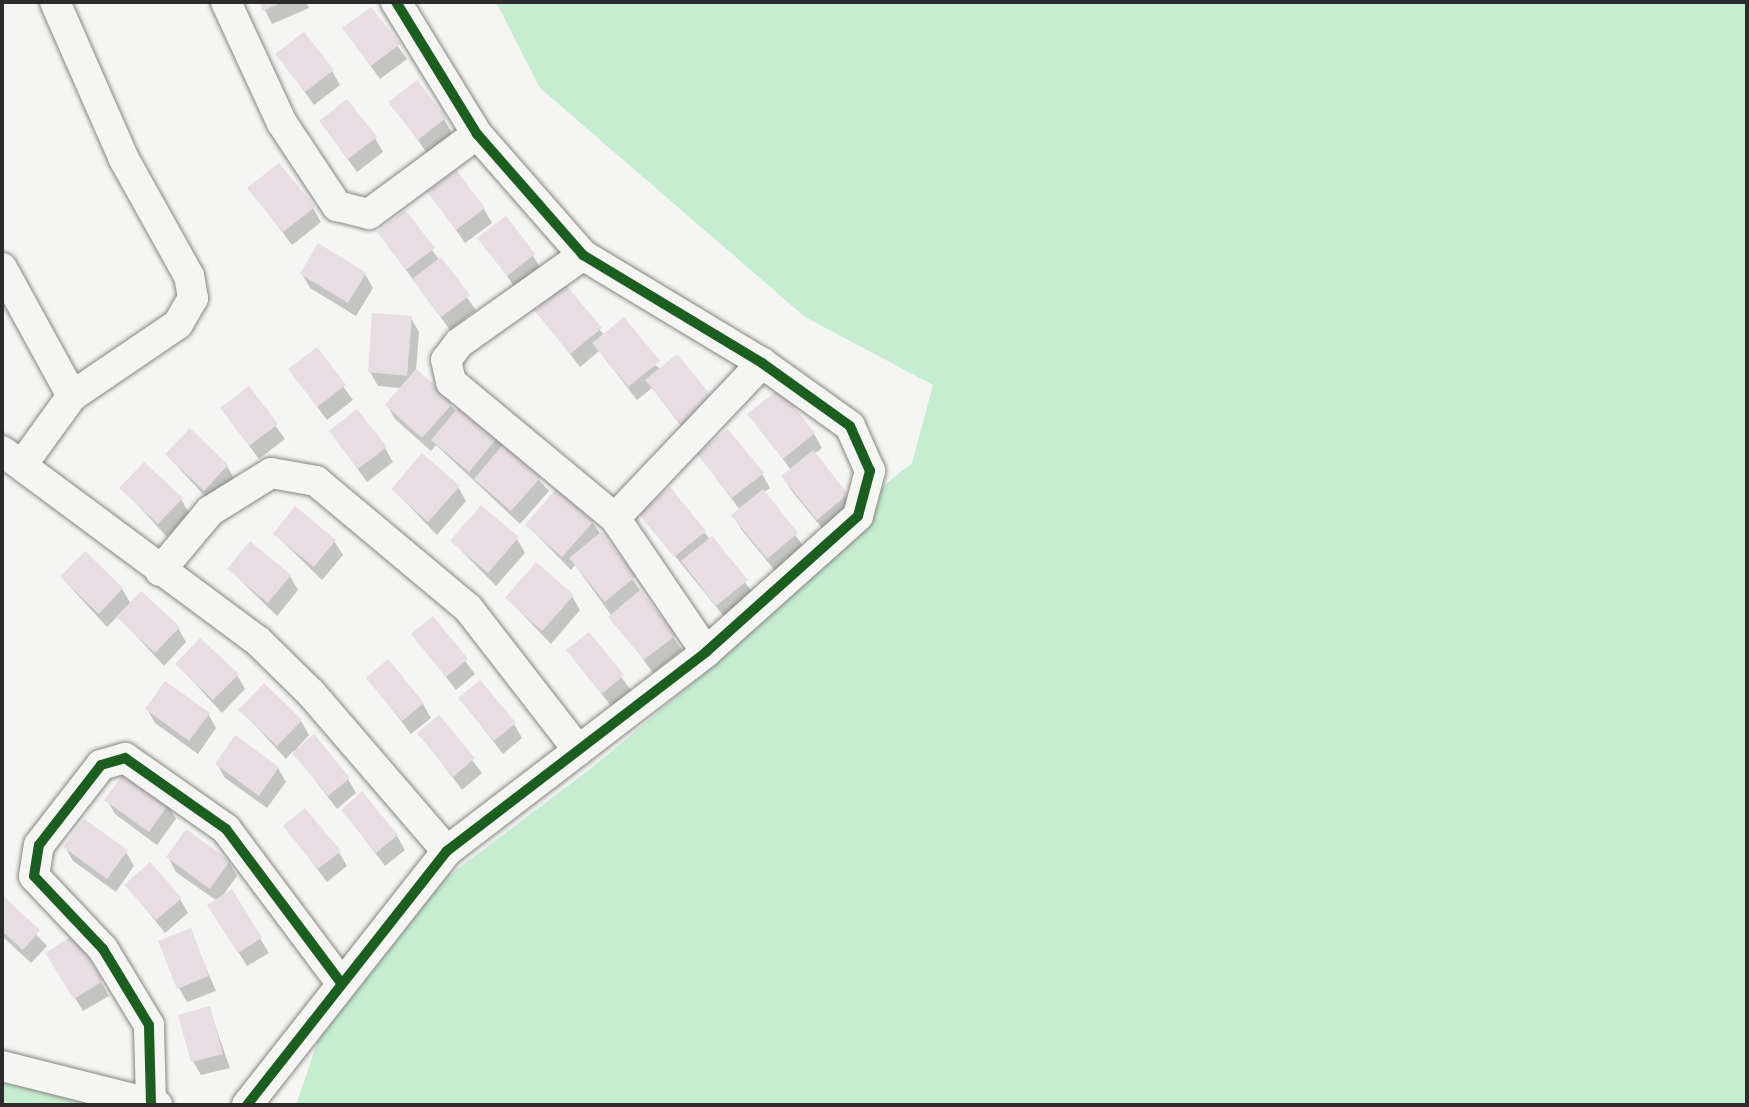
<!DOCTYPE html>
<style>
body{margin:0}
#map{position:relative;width:1749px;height:1107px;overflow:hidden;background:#f5f5f3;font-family:Itim,sans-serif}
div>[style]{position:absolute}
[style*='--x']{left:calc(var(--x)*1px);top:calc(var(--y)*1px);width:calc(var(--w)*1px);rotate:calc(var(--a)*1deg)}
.green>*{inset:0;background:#c6edd0}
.shadow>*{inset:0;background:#0003}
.building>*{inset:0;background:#e7dde2}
.roads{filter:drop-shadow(0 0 2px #868685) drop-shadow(0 0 2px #868685)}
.minor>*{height:30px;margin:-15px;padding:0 15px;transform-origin:15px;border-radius:15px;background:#f5f5f3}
.cycleway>*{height:10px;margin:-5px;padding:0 5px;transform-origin:5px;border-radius:5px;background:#1b5e20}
span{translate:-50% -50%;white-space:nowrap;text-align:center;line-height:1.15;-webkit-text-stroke:5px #f6f6f2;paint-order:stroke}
.frame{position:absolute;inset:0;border:4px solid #2b2b2b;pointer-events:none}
</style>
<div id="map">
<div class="green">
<div style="clip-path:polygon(496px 2px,1747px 2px,1747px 1105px,296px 1105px,325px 1020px,406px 908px,594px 766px,719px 661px,847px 515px,912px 463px,933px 385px,805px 317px,540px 88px)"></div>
<div style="clip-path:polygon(2px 1075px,116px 1105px,2px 1105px)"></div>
</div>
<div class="shadow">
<div style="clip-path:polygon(261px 2px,306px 2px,309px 8px,272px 24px)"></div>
<div style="clip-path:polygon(370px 9px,407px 59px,380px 79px,344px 29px)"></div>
<div style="clip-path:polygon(278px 55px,332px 71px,340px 85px,314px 105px)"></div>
<div style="clip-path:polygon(391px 102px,444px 119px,452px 133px,427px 153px)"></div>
<div style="clip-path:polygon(321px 122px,375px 138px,383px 152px,357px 172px)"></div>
<div style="clip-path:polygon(250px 189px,313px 208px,321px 222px,292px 245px)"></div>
<div style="clip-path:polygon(430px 192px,484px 209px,492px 223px,465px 243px)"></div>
<div style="clip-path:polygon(405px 213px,476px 310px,450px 330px,379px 233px)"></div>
<div style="clip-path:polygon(506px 218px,542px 269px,516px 289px,480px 238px)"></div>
<div style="clip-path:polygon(302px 274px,365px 274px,373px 288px,356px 316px,310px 288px)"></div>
<div style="clip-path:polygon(566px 287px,604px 335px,712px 399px,690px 437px,652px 388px,637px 400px,599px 351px,580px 367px,537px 311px)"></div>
<div style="clip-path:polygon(411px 318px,419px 332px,416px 371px,457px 412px,498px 437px,549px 491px,520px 524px,436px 445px,431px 451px,395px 419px,387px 405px,402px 388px,378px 386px,370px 372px)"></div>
<div style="clip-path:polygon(316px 350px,353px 400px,327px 420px,290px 370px)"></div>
<div style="clip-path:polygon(248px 388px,285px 439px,259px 459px,222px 409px)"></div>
<div style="clip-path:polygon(750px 415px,814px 434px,822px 448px,814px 454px,855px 509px,826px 533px,791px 490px,783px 476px,791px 470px)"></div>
<div style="clip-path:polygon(331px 432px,385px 448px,393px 462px,367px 482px)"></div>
<div style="clip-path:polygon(167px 455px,227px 466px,235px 480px,212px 504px)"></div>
<div style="clip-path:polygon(699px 455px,762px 474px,770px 488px,763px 493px,805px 548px,776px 572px,741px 529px,733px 515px,740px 510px)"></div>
<div style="clip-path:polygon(458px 487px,466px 501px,437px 535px,393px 489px)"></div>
<div style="clip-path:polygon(122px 488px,181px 499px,189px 513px,167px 537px)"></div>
<div style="clip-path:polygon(670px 490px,755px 595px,726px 619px,641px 514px)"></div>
<div style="clip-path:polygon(592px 522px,682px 650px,653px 673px,575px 565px,571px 570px,527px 525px)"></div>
<div style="clip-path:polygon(275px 534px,334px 541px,343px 555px,322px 580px)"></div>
<div style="clip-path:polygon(517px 539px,525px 553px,496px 586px,452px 541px)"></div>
<div style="clip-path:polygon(229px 569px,290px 576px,298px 590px,277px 616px)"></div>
<div style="clip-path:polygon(62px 578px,122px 589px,131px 604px,178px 628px,186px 642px,164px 666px,118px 616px,107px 627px)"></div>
<div style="clip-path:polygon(572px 596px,580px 610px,551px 644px,507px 598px)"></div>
<div style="clip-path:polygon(432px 618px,475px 674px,456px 690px,413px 634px)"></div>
<div style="clip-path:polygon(588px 634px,631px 690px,611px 706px,568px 651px)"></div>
<div style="clip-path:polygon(177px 664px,237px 675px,245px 689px,222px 713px)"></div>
<div style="clip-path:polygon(368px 678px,423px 704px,431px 718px,411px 734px)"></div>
<div style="clip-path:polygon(460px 698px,514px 724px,522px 738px,503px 754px)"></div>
<div style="clip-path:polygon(147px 709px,208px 714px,216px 728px,198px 754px,155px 723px)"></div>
<div style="clip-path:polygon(241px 710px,301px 721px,309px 735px,297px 748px,348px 779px,356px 793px,337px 809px,293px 751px,286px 759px)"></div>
<div style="clip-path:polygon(439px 718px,482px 773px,462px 790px,420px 734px)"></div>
<div style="clip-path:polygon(217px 764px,278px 768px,286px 782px,267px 808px,225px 778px)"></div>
<div style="clip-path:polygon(107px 800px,168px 805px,176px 819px,157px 845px,115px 814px)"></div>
<div style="clip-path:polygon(343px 810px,397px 836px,405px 850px,385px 866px)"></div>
<div style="clip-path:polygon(285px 826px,339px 852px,347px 866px,327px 882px)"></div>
<div style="clip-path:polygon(65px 847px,126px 852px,134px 866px,116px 892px,73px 861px)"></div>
<div style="clip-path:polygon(168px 857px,229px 862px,237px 876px,221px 898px,231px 892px,269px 953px,247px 966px,218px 919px,217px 901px,176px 872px)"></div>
<div style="clip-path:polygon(127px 885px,180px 899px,188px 913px,165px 933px)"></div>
<div style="clip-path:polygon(2px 898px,47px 946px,31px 963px,2px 936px)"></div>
<div style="clip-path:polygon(190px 930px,216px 991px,187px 1002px,179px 988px)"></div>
<div style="clip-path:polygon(56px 967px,101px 982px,109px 996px,83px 1011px)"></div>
<div style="clip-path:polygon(209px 1008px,230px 1068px,201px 1075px,193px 1061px)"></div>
</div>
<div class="building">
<div style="clip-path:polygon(259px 2px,283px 2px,263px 11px)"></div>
<div style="clip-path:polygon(371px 7px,400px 44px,371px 66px,342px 28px)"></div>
<div style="clip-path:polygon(304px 32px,334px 70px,305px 92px,275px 54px)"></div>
<div style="clip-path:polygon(417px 80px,446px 118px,418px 140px,388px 102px)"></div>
<div style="clip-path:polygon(347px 99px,377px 137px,348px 159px,319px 121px)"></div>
<div style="clip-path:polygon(279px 163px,315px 207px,283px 232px,247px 188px)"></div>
<div style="clip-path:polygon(456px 170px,485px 208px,456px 230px,427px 192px)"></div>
<div style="clip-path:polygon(405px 210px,435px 248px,406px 270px,377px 232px)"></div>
<div style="clip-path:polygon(506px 216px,535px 254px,507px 276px,477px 238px)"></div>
<div style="clip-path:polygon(318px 243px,366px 273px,348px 303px,300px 274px)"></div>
<div style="clip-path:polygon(441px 257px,470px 295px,441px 317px,412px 279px)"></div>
<div style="clip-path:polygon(566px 285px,602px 328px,570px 354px,534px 310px)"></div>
<div style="clip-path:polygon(372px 313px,412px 316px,407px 376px,368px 372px)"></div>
<div style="clip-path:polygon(624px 317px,660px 361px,628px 387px,592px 343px)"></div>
<div style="clip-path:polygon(317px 347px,346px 385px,317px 407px,288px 369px)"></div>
<div style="clip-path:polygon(677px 354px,713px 398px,681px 424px,645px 380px)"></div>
<div style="clip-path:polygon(416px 369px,454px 402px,422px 438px,385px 405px)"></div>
<div style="clip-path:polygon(249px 386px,278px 424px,249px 446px,220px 408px)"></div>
<div style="clip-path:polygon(779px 389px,815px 433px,783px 459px,747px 414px)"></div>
<div style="clip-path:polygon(462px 403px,499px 436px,469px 472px,431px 440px)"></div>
<div style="clip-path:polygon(357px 409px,387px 447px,358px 469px,329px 431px)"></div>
<div style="clip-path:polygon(190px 428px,228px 465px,204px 491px,165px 454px)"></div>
<div style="clip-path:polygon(728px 429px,764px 473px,732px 498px,697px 454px)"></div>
<div style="clip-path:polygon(504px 443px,542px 476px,511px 511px,474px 479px)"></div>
<div style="clip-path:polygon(813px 450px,848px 494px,817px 520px,781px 476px)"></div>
<div style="clip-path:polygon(422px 453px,460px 486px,428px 522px,391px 489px)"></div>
<div style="clip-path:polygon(144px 462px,183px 498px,158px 524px,119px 488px)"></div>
<div style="clip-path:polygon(670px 487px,706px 531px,674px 557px,638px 513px)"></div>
<div style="clip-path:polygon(556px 489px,594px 521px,562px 557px,525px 525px)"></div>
<div style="clip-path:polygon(763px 489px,798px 533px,767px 559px,731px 515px)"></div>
<div style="clip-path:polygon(481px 505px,519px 537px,488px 573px,450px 541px)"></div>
<div style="clip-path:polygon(295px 506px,336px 540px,314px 567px,273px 534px)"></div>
<div style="clip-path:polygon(601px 532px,636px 576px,605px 602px,569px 558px)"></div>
<div style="clip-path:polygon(712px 536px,748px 580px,716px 606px,681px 561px)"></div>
<div style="clip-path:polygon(250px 541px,291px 575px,268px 603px,227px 569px)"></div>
<div style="clip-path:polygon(85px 551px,123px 588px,99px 614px,60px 577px)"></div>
<div style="clip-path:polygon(536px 562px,574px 595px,542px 631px,505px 598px)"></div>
<div style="clip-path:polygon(640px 590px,676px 635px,644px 660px,608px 617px)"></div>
<div style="clip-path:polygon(141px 591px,180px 627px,155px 653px,116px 617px)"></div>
<div style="clip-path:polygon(433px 616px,468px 659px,446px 677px,411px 634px)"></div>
<div style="clip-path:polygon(589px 632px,624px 675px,602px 694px,566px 650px)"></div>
<div style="clip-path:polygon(200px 638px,239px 674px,213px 700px,175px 664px)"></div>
<div style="clip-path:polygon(388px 659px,424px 703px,402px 721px,366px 678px)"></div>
<div style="clip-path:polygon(480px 680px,516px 723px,494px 741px,458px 698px)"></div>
<div style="clip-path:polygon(165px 681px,210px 713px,189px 741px,145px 709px)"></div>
<div style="clip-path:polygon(264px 683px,302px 720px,277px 746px,238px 710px)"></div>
<div style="clip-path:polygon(439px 715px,475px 758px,453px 777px,417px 733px)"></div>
<div style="clip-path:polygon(314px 734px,350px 778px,328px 796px,292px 753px)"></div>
<div style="clip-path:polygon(235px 735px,279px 767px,259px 796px,215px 764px)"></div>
<div style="clip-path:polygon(125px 772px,169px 804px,149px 832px,104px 800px)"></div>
<div style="clip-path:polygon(362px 791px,398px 835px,376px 853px,341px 810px)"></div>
<div style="clip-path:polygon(305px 808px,341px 851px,318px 869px,283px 826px)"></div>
<div style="clip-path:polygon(84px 819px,128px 850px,107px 879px,63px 847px)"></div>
<div style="clip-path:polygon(186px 829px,230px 861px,210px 889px,166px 857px)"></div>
<div style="clip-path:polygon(150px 862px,182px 898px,156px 920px,124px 885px)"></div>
<div style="clip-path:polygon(232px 889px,262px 938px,238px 953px,207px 905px)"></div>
<div style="clip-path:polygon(2px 895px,40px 930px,23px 950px,2px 931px)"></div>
<div style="clip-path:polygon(191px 928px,209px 976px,177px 989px,158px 941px)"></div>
<div style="clip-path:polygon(74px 935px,103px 981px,74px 999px,45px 953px)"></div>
<div style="clip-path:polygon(210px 1006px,223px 1054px,191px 1062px,178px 1015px)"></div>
</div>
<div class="roads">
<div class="minor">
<div style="--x:226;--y:2;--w:133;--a:65.2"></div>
<div style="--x:282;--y:123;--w:100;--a:56.5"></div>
<div style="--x:337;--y:206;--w:33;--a:14"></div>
<div style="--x:369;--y:214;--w:134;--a:-36.5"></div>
<div style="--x:583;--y:255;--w:152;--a:144.6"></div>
<div style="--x:459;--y:343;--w:21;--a:127"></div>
<div style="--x:446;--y:360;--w:23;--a:77"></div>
<div style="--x:451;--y:382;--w:213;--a:39.7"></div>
<div style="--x:615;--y:518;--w:162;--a:55.8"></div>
<div style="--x:2;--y:268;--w:146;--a:61.3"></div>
<div style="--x:2;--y:451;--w:319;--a:36.6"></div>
<div style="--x:258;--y:641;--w:74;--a:44.5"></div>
<div style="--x:311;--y:693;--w:208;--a:49.3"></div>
<div style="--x:22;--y:465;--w:85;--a:-54.1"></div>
<div style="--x:72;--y:396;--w:128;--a:-34.2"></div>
<div style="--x:178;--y:324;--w:30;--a:-60"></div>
<div style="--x:193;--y:298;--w:22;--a:-100"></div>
<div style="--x:189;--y:276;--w:134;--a:-119.1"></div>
<div style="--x:124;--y:159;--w:171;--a:-113.7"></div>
<div style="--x:615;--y:518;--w:214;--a:-46.5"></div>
<div style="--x:160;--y:571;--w:78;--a:-50.2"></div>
<div style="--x:210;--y:511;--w:72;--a:-31.9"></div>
<div style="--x:271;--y:473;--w:46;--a:10.1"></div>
<div style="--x:316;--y:481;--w:198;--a:39.9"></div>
<div style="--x:468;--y:608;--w:180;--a:52.2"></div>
<div style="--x:2;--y:1066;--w:160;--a:14.1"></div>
<div style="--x:151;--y:1103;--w:78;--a:-91.5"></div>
<div style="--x:149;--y:1025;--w:89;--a:-121.2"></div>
<div style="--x:103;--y:949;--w:100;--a:-133.4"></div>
<div style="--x:34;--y:876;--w:31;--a:-81"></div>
<div style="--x:39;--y:845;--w:101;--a:-52.2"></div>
<div style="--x:101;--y:765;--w:25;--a:-16"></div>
<div style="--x:125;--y:758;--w:123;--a:35.1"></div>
<div style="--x:226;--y:829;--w:192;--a:53.2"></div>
<div style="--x:247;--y:1105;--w:323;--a:-51.8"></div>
<div style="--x:447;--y:851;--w:327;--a:-37.5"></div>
<div style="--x:706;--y:652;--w:204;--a:-41.8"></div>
<div style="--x:858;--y:516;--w:47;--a:-75.1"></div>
<div style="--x:870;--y:471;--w:49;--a:-114"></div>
<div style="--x:850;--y:426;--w:108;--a:-144.4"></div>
<div style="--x:762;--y:363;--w:209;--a:-148.9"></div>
<div style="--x:583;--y:255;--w:161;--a:-131.2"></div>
<div style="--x:477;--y:134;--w:155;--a:-121.5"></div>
</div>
</div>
<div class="cycleway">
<div style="--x:151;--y:1103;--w:78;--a:-91.5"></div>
<div style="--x:149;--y:1025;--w:89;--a:-121.2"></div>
<div style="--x:103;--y:949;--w:100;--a:-133.4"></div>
<div style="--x:34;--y:876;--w:31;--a:-81"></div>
<div style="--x:39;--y:845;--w:101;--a:-52.2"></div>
<div style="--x:101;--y:765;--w:25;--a:-16"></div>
<div style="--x:125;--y:758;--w:123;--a:35.1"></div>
<div style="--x:226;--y:829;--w:192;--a:53.2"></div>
<div style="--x:247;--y:1105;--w:323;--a:-51.8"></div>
<div style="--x:447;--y:851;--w:327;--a:-37.5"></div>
<div style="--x:706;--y:652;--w:204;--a:-41.8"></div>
<div style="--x:858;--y:516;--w:47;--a:-75.1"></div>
<div style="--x:870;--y:471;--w:49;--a:-114"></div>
<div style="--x:850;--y:426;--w:108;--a:-144.4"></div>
<div style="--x:762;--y:363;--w:209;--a:-148.9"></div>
<div style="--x:583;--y:255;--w:161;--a:-131.2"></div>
<div style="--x:477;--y:134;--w:155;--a:-121.5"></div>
</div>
<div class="frame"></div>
</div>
